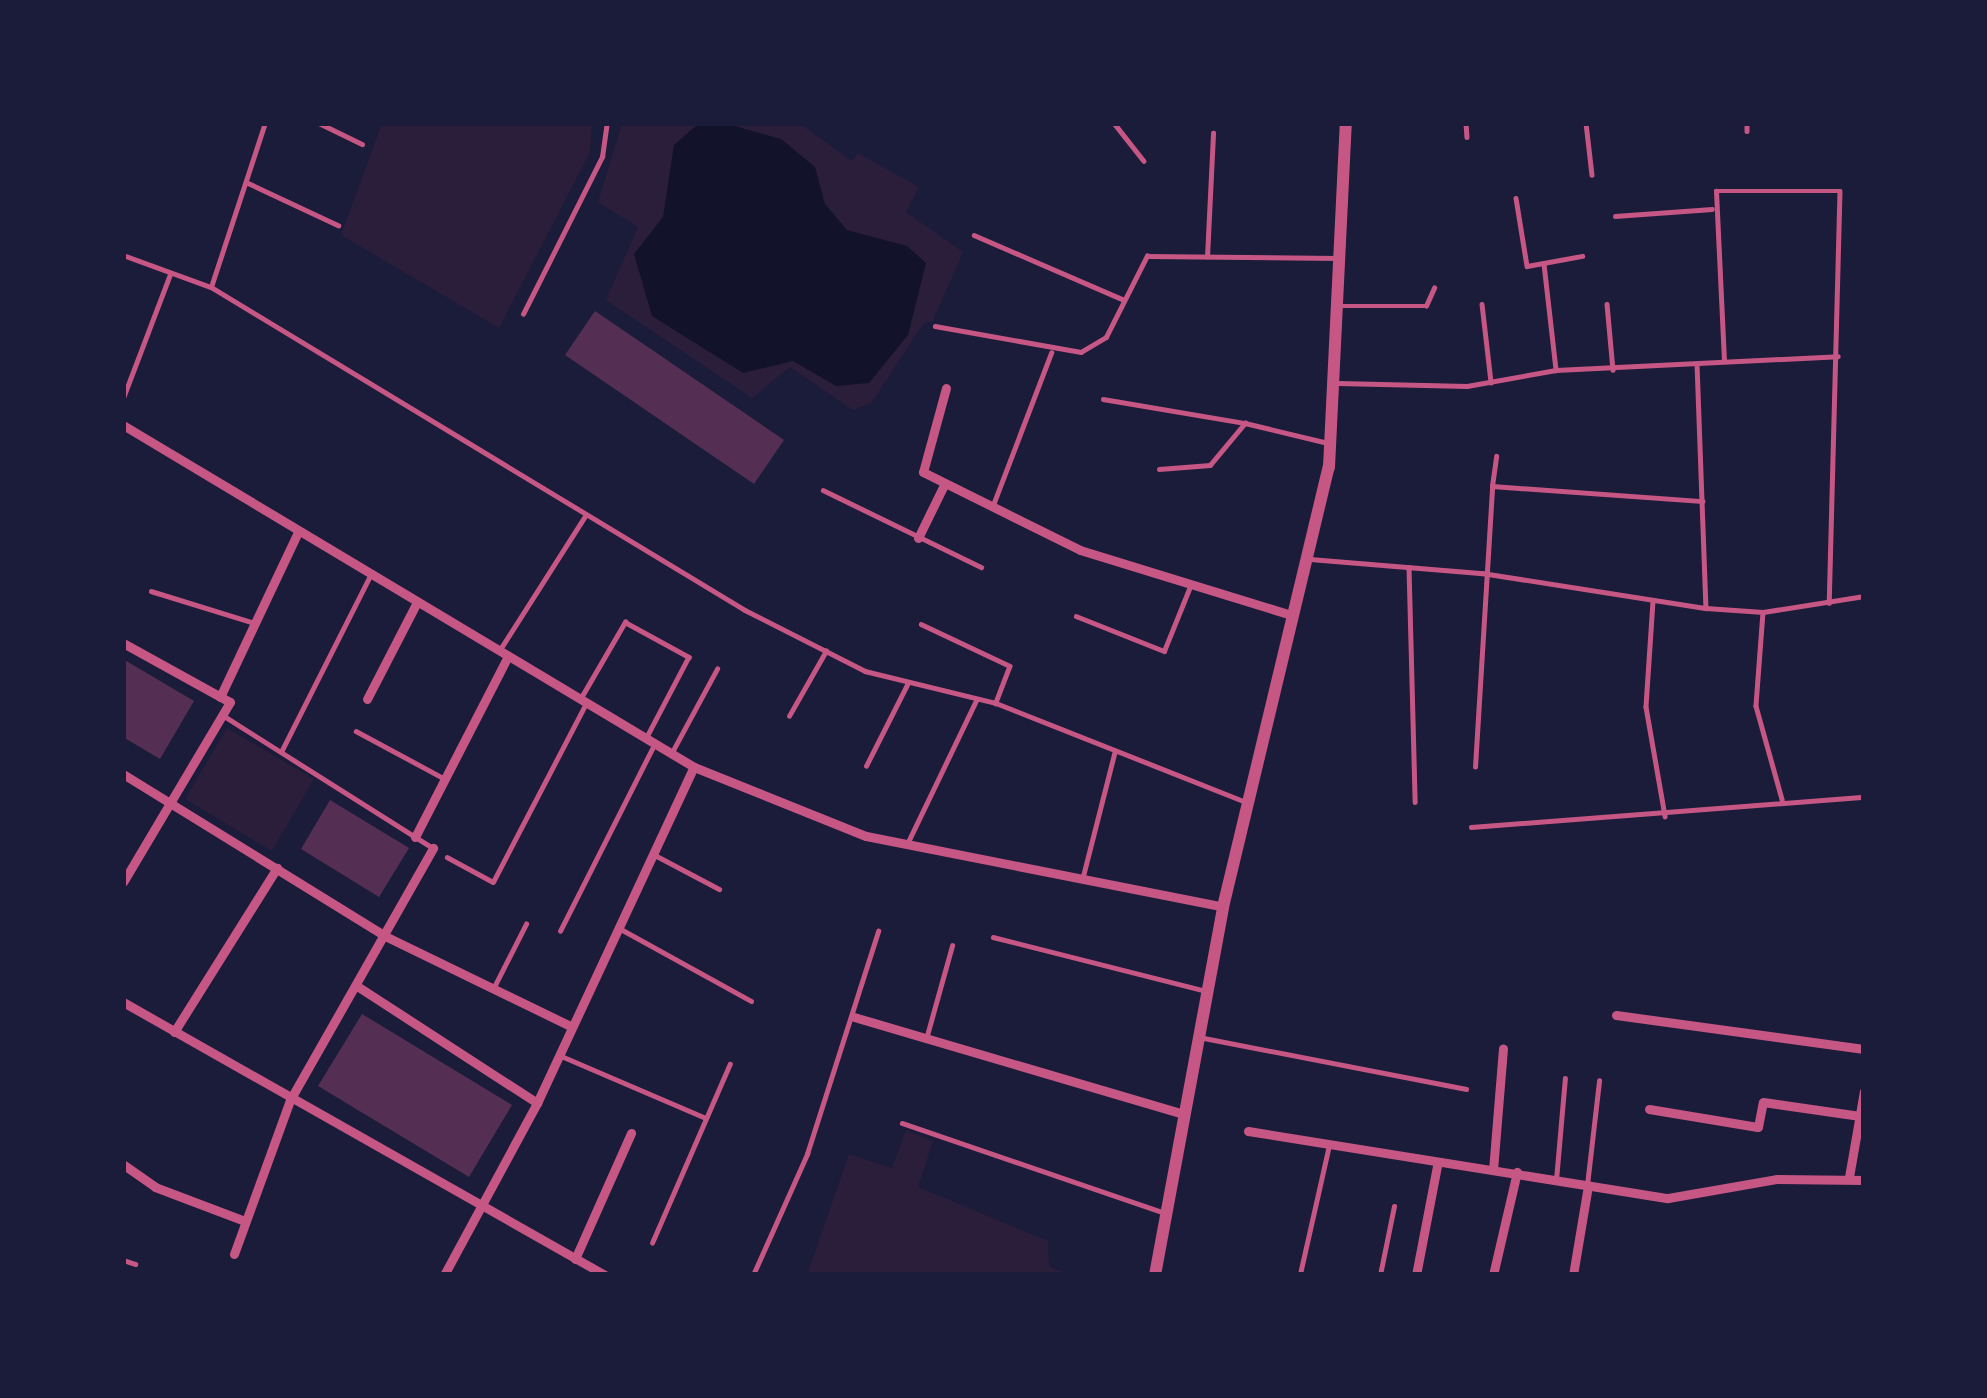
<!DOCTYPE html>
<style>
body{margin:0}
#map{position:relative;width:1987px;height:1398px;overflow:hidden;background:#1b1b3a;font-family:Ubuntu,sans-serif}
div>[style]{position:absolute}
[style*='--x']{left:calc(var(--x)*1px);top:calc(var(--y)*1px);width:calc(var(--w)*1px);rotate:calc(var(--a)*1deg)}
.green>*{inset:0;background:#2a1e3b}
.water>*{inset:0;background:#12122b}
.building>*{inset:0;background:#542f53}
.service>*{height:4.5px;margin:-2.25px;padding:0 2.25px;transform-origin:2.25px;border-radius:2.25px;background:#c65784}
.minor>*{height:9px;margin:-4.5px;padding:0 4.5px;transform-origin:4.5px;border-radius:4.5px;background:#c65784}
.tertiary>*{height:12px;margin:-6px;padding:0 6px;transform-origin:6px;border-radius:6px;background:#c65784}
span{translate:-50% -50%;white-space:nowrap;text-align:center;line-height:1.15;-webkit-text-stroke:10px #1b1b3a;paint-order:stroke}
.frame{position:absolute;inset:0;border:126px solid #1b1b3a;pointer-events:none}
</style>
<div id="map">
<div class="green">
<div style="clip-path:polygon(382px 123px,592px 123px,590px 152px,499px 328px,341px 235px)"></div>
<div style="clip-path:polygon(622px 123px,799px 123px,852px 161px,858px 153px,919px 187px,906px 212px,963px 252px,933px 321px,923px 324px,872px 402px,853px 410px,790px 367px,752px 398px,606px 300px,638px 227px,598px 202px)"></div>
<div style="clip-path:polygon(227px 728px,314px 779px,272px 851px,185px 799px)"></div>
<div style="clip-path:polygon(906px 1130px,933px 1141px,918px 1187px,1048px 1241px,1049px 1266px,1071px 1275px,807px 1275px,849px 1154px,892px 1168px)"></div>
</div>
<div class="water">
<div style="clip-path:polygon(724px 123px,781px 139px,815px 167px,825px 204px,847px 230px,907px 246px,926px 263px,908px 335px,869px 383px,836px 386px,793px 361px,743px 373px,652px 316px,634px 254px,663px 217px,674px 145px,697px 125px)"></div>
</div>
<div class="building">
<div style="clip-path:polygon(595px 311px,784px 440px,754px 484px,565px 355px)"></div>
<div style="clip-path:polygon(123px 659px,194px 701px,160px 759px,123px 737px)"></div>
<div style="clip-path:polygon(330px 800px,409px 848px,379px 897px,301px 849px)"></div>
<div style="clip-path:polygon(362px 1014px,512px 1105px,469px 1177px,318px 1086px)"></div>
</div>
<div class="service">
<div style="--x:319;--y:123;--w:48;--a:26"></div>
<div style="--x:1114;--y:123;--w:48;--a:51.7"></div>
<div style="--x:1466;--y:123;--w:14;--a:86"></div>
<div style="--x:1586;--y:123;--w:52;--a:83.4"></div>
<div style="--x:1747;--y:123;--w:8;--a:90"></div>
<div style="--x:246;--y:182;--w:102;--a:25.1"></div>
<div style="--x:1516;--y:198;--w:69;--a:80.8"></div>
<div style="--x:1527;--y:266;--w:56;--a:-10.3"></div>
<div style="--x:1615;--y:216;--w:97;--a:-4.1"></div>
<div style="--x:974;--y:235;--w:163;--a:23.4"></div>
<div style="--x:123;--y:255;--w:94;--a:20"></div>
<div style="--x:211;--y:287;--w:624;--a:31.17"></div>
<div style="--x:745;--y:610;--w:135;--a:26.9"></div>
<div style="--x:865;--y:671;--w:135;--a:13.7"></div>
<div style="--x:996;--y:703;--w:267;--a:21.6"></div>
<div style="--x:1207;--y:257;--w:124;--a:-87.2"></div>
<div style="--x:1544;--y:264;--w:107;--a:83.5"></div>
<div style="--x:211;--y:287;--w:173;--a:-71.8"></div>
<div style="--x:1482;--y:304;--w:79;--a:83.4"></div>
<div style="--x:1607;--y:304;--w:66;--a:84.8"></div>
<div style="--x:1342;--y:306;--w:84;--a:0"></div>
<div style="--x:1426;--y:306;--w:20;--a:-66"></div>
<div style="--x:523;--y:314;--w:176;--a:-63.3"></div>
<div style="--x:602;--y:157;--w:34;--a:-82"></div>
<div style="--x:935;--y:326;--w:148;--a:10.1"></div>
<div style="--x:1081;--y:352;--w:29;--a:-31"></div>
<div style="--x:1106;--y:337;--w:91;--a:-63.2"></div>
<div style="--x:1147;--y:256;--w:191;--a:0.6"></div>
<div style="--x:1724;--y:361;--w:170;--a:-92.7"></div>
<div style="--x:1716;--y:191;--w:124;--a:0"></div>
<div style="--x:1840;--y:191;--w:412;--a:91.5"></div>
<div style="--x:1697;--y:364;--w:244;--a:87.9"></div>
<div style="--x:1338;--y:383;--w:129;--a:1.3"></div>
<div style="--x:1467;--y:386;--w:90;--a:-10.2"></div>
<div style="--x:1556;--y:370;--w:282;--a:-2.8"></div>
<div style="--x:123;--y:398;--w:133;--a:-69.2"></div>
<div style="--x:1103;--y:399;--w:144;--a:9.6"></div>
<div style="--x:1159;--y:469;--w:51;--a:-4.5"></div>
<div style="--x:1210;--y:465;--w:55;--a:-50.2"></div>
<div style="--x:1245;--y:423;--w:85;--a:13.5"></div>
<div style="--x:1492;--y:486;--w:30;--a:-82"></div>
<div style="--x:823;--y:490;--w:176;--a:26"></div>
<div style="--x:993;--y:505;--w:163;--a:-69.1"></div>
<div style="--x:1310;--y:559;--w:173;--a:4.7"></div>
<div style="--x:1482;--y:573;--w:227;--a:8.9"></div>
<div style="--x:1706;--y:608;--w:57;--a:4"></div>
<div style="--x:1763;--y:612;--w:102;--a:-9"></div>
<div style="--x:1409;--y:567;--w:235;--a:88.5"></div>
<div style="--x:151;--y:591;--w:105;--a:17.2"></div>
<div style="--x:1653;--y:601;--w:106;--a:93.8"></div>
<div style="--x:1646;--y:707;--w:111;--a:80.1"></div>
<div style="--x:1763;--y:612;--w:94;--a:94.3"></div>
<div style="--x:1756;--y:706;--w:97;--a:74.4"></div>
<div style="--x:1076;--y:616;--w:95;--a:21.7"></div>
<div style="--x:1164;--y:651;--w:67;--a:-68"></div>
<div style="--x:921;--y:624;--w:98;--a:25.3"></div>
<div style="--x:1010;--y:666;--w:40;--a:111"></div>
<div style="--x:501;--y:648;--w:156;--a:-57.5"></div>
<div style="--x:582;--y:696;--w:86;--a:-59.8"></div>
<div style="--x:625;--y:622;--w:73;--a:28.7"></div>
<div style="--x:689;--y:657;--w:93;--a:117.7"></div>
<div style="--x:224;--y:716;--w:247;--a:32.3"></div>
<div style="--x:789;--y:716;--w:75;--a:-60.4"></div>
<div style="--x:356;--y:731;--w:101;--a:28.3"></div>
<div style="--x:281;--y:752;--w:197;--a:-63.2"></div>
<div style="--x:671;--y:754;--w:97;--a:-61.6"></div>
<div style="--x:866;--y:766;--w:93;--a:-63.2"></div>
<div style="--x:1475;--y:767;--w:282;--a:-86.5"></div>
<div style="--x:1492;--y:486;--w:211;--a:4.1"></div>
<div style="--x:1471;--y:827;--w:394;--a:-4.4"></div>
<div style="--x:908;--y:842;--w:157;--a:-64.3"></div>
<div style="--x:653;--y:854;--w:75;--a:27.9"></div>
<div style="--x:447;--y:857;--w:52;--a:28.5"></div>
<div style="--x:493;--y:882;--w:199;--a:-62.5"></div>
<div style="--x:1083;--y:876;--w:126;--a:-75.7"></div>
<div style="--x:619;--y:928;--w:151;--a:28.9"></div>
<div style="--x:560;--y:931;--w:206;--a:-63.2"></div>
<div style="--x:993;--y:937;--w:220;--a:14.2"></div>
<div style="--x:493;--y:989;--w:73;--a:-63.1"></div>
<div style="--x:1204;--y:1038;--w:267;--a:11"></div>
<div style="--x:926;--y:1039;--w:97;--a:-74.4"></div>
<div style="--x:559;--y:1055;--w:160;--a:23.2"></div>
<div style="--x:902;--y:1123;--w:278;--a:18.9"></div>
<div style="--x:1556;--y:1180;--w:102;--a:-85"></div>
<div style="--x:1587;--y:1185;--w:105;--a:-83.4"></div>
<div style="--x:652;--y:1243;--w:195;--a:-66.5"></div>
<div style="--x:123;--y:1260;--w:13;--a:18"></div>
<div style="--x:1300;--y:1274;--w:132;--a:-77.3"></div>
<div style="--x:753;--y:1275;--w:133;--a:-65.9"></div>
<div style="--x:807;--y:1154;--w:234;--a:-72.3"></div>
<div style="--x:1380;--y:1275;--w:70;--a:-78.5"></div>
</div>
<div class="minor">
<div style="--x:946;--y:388;--w:87;--a:105.3"></div>
<div style="--x:923;--y:472;--w:175;--a:26.4"></div>
<div style="--x:1080;--y:550;--w:221;--a:17.1"></div>
<div style="--x:123;--y:425;--w:666;--a:30.92"></div>
<div style="--x:694;--y:767;--w:185;--a:21.9"></div>
<div style="--x:866;--y:836;--w:364;--a:11.2"></div>
<div style="--x:918;--y:538;--w:59;--a:-63.9"></div>
<div style="--x:123;--y:643;--w:122;--a:28.9"></div>
<div style="--x:230;--y:702;--w:209;--a:120.7"></div>
<div style="--x:220;--y:697;--w:183;--a:-64.7"></div>
<div style="--x:367;--y:699;--w:107;--a:-62.7"></div>
<div style="--x:123;--y:774;--w:308;--a:31.7"></div>
<div style="--x:385;--y:936;--w:208;--a:25.9"></div>
<div style="--x:415;--y:837;--w:201;--a:-62.8"></div>
<div style="--x:357;--y:986;--w:215;--a:33"></div>
<div style="--x:123;--y:1002;--w:554;--a:29.53"></div>
<div style="--x:1616;--y:1015;--w:250;--a:7.8"></div>
<div style="--x:854;--y:1017;--w:344;--a:16.4"></div>
<div style="--x:174;--y:1032;--w:194;--a:-57.9"></div>
<div style="--x:1649;--y:1109;--w:110;--a:9.4"></div>
<div style="--x:1758;--y:1127;--w:25;--a:-79"></div>
<div style="--x:1763;--y:1102;--w:98;--a:8.2"></div>
<div style="--x:1248;--y:1131;--w:425;--a:9.1"></div>
<div style="--x:1668;--y:1198;--w:111;--a:-9.9"></div>
<div style="--x:1777;--y:1179;--w:87;--a:0.7"></div>
<div style="--x:124;--y:1165;--w:38;--a:35"></div>
<div style="--x:155;--y:1187;--w:96;--a:20.7"></div>
<div style="--x:1493;--y:1170;--w:122;--a:-85.3"></div>
<div style="--x:1849;--y:1177;--w:87;--a:-80.1"></div>
<div style="--x:234;--y:1254;--w:164;--a:-70"></div>
<div style="--x:290;--y:1100;--w:290;--a:-60.4"></div>
<div style="--x:575;--y:1259;--w:138;--a:-66"></div>
<div style="--x:444;--y:1275;--w:196;--a:-61.6"></div>
<div style="--x:537;--y:1103;--w:371;--a:-65"></div>
<div style="--x:1416;--y:1275;--w:111;--a:-79.1"></div>
<div style="--x:1493;--y:1275;--w:106;--a:-76.9"></div>
<div style="--x:1573;--y:1275;--w:85;--a:-80.5"></div>
</div>
<div class="tertiary">
<div style="--x:1155;--y:1275;--w:374;--a:-79.5"></div>
<div style="--x:1223;--y:907;--w:453;--a:-76.5"></div>
<div style="--x:1329;--y:467;--w:344;--a:-87.2"></div>
</div>
<div class="frame"></div>
</div>
